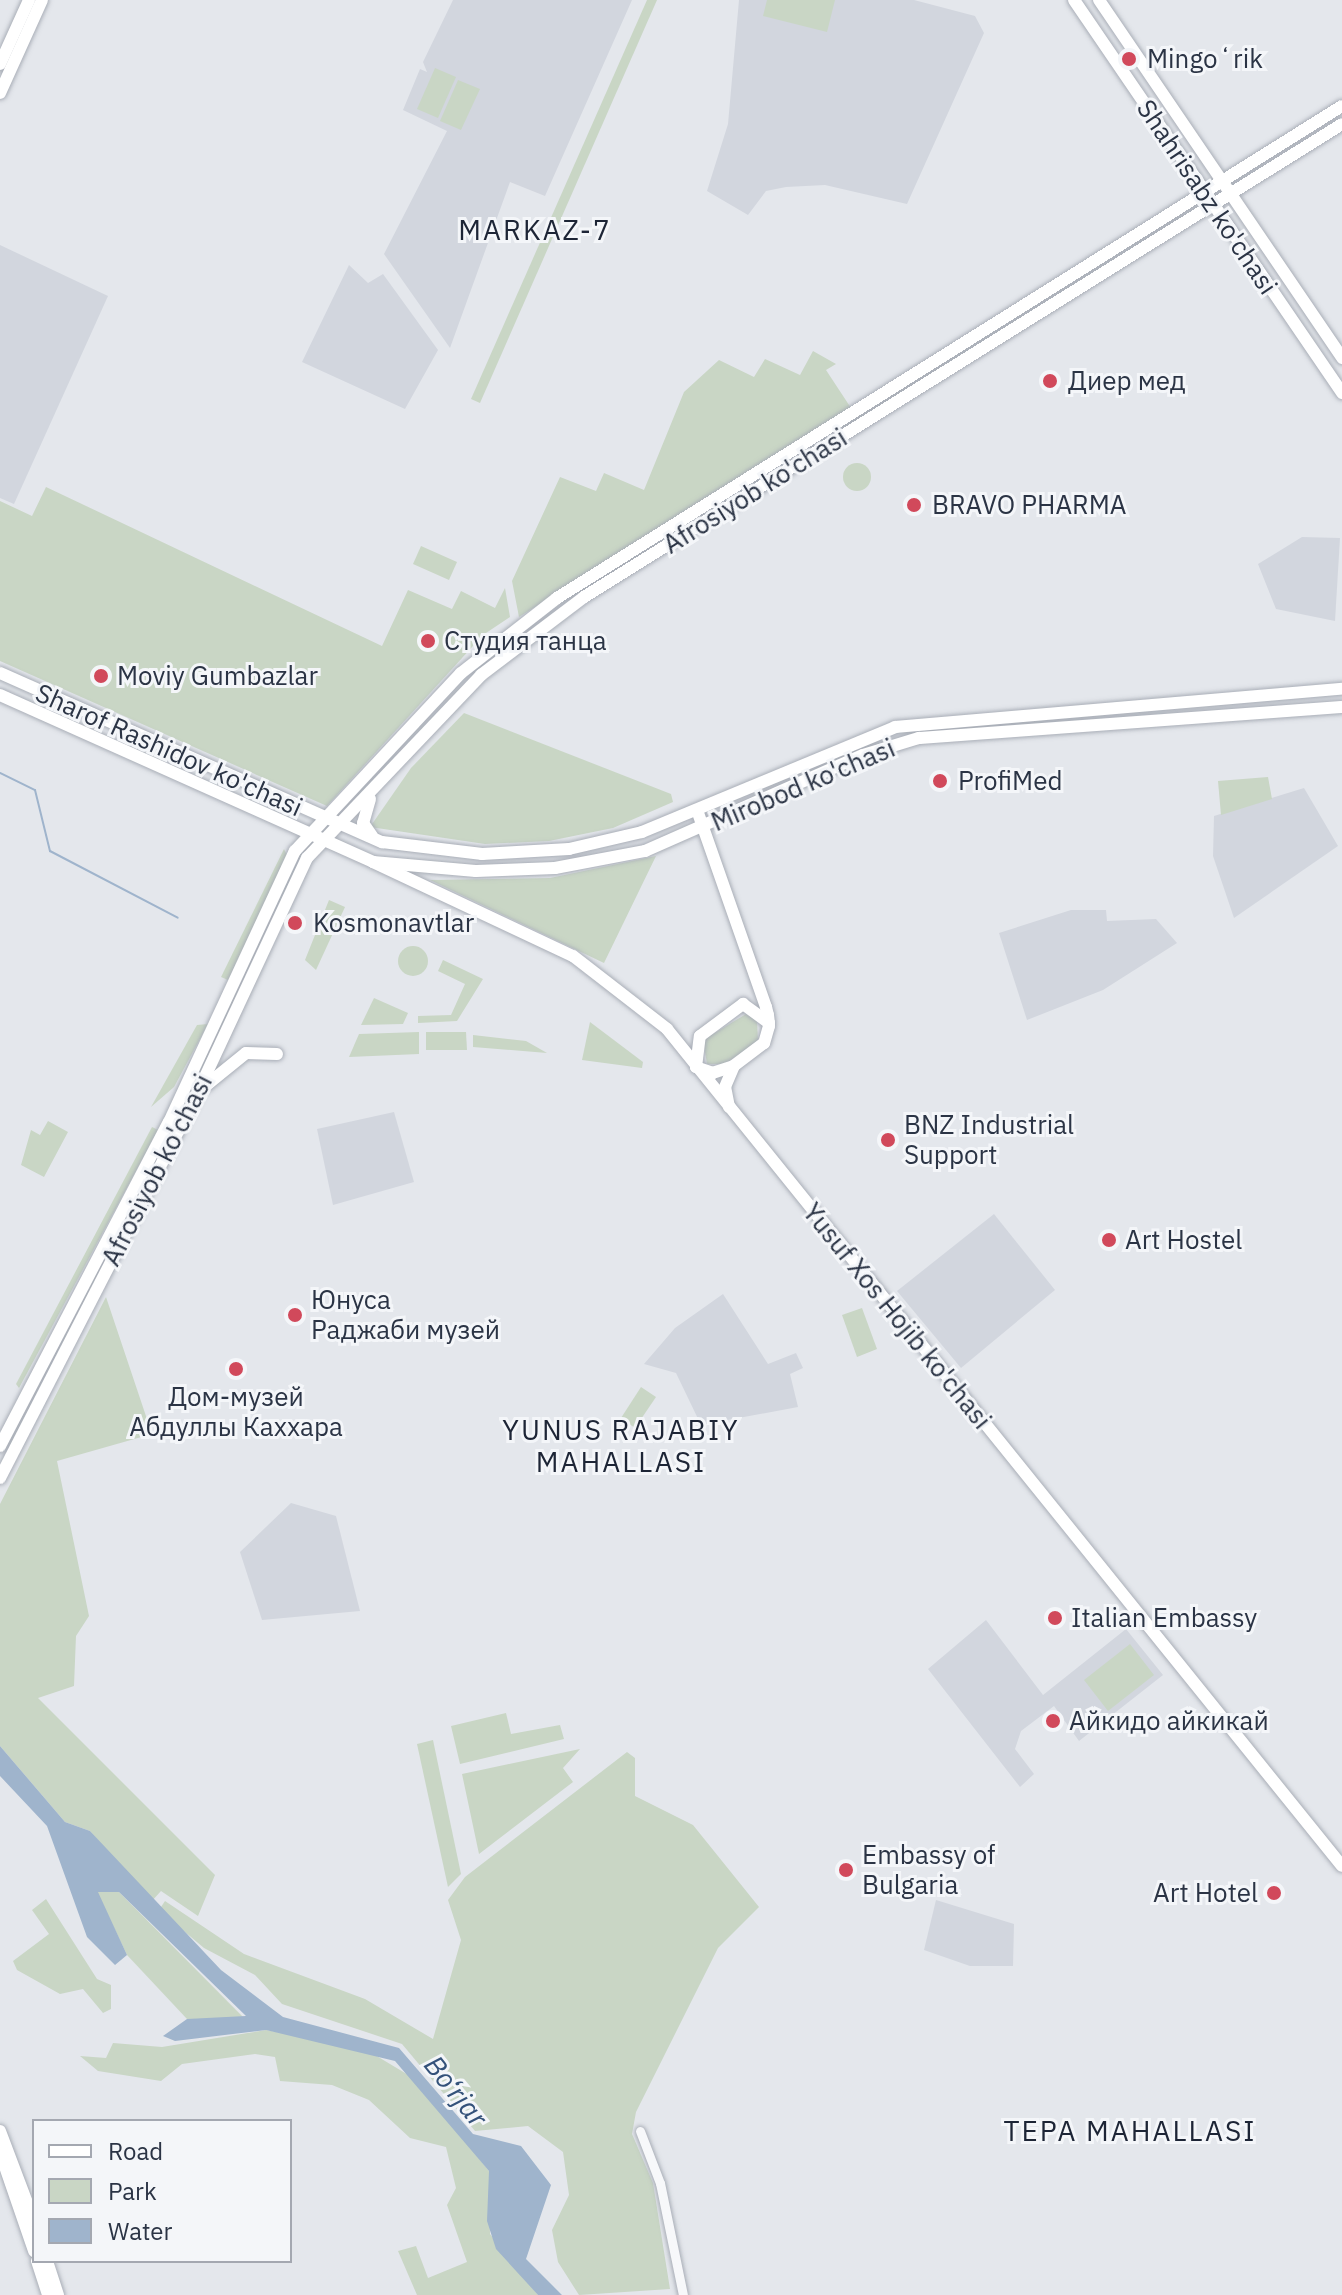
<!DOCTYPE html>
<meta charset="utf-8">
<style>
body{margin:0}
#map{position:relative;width:1342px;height:2295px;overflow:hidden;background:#e4e7ec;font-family:"IBM Plex Sans",sans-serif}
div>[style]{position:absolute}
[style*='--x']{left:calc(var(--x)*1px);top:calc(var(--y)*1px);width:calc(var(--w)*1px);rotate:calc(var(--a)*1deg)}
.built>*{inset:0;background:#d2d6de}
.green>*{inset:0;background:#c9d6c5}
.round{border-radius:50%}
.water>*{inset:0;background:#9fb4cc}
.stream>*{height:2px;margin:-1px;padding:0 1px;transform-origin:1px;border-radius:1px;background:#9fb4cc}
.roads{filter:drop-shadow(0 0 2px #a9aeb7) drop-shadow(0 0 2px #a9aeb7)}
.minor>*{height:9px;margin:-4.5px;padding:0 4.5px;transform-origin:4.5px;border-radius:4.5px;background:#f7f8fa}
.major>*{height:12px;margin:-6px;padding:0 6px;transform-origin:6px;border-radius:6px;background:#fff}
.dots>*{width:22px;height:22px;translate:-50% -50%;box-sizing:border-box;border:4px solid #f4f6f9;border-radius:50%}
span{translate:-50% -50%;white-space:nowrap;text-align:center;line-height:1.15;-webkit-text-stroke:6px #f4f6f9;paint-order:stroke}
.poi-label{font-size:26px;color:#2b3445}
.left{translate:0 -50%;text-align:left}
.right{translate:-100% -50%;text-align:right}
.street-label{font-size:26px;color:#2b3445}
.neighbourhood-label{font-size:28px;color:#1d2536;letter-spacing:2px}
.water-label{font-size:28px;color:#34527a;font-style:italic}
.legend{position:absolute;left:32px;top:2119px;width:260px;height:144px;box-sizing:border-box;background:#f4f6f9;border:2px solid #a4a8b1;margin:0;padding:10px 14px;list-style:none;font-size:24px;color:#2b3445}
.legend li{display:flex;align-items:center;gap:16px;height:40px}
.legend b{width:40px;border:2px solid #a4a8b1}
</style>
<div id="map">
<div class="built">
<div style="clip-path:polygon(453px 0,632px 0,545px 196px,510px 182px,450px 348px,384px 254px,447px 131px,403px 110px,420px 69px,427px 72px,423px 62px)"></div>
<div style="clip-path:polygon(739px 0,914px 0,975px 16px,984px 33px,907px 204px,825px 185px,786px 187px,766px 191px,748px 215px,707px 191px,728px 124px)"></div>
<div style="clip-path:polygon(0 245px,108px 296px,14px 504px,0 498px)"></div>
<div style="clip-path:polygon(349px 265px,368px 283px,383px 274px,438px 350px,405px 409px,302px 362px)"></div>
<div style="clip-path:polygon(1302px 537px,1340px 538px,1335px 621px,1276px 609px,1258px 564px)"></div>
<div style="clip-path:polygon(1304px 788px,1338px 846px,1234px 918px,1213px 856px,1214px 816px)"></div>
<div style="clip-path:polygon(1071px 910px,1106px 910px,1107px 921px,1156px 919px,1177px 943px,1103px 990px,1027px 1020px,999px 933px)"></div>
<div style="clip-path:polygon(394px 1112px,414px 1182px,333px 1205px,317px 1129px)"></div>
<div style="clip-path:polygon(994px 1214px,1055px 1290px,961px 1368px,897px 1291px)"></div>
<div style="clip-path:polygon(723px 1294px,768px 1364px,796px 1353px,803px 1368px,790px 1374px,798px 1407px,701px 1425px,676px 1373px,644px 1364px,675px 1328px)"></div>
<div style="clip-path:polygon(291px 1503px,336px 1516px,360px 1611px,262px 1620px,240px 1552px)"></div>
<div style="clip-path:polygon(986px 1620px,1043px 1695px,1126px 1629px,1163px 1675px,1079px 1741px,1054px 1706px,1021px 1731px,1015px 1749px,1034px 1774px,1020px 1787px,928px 1669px)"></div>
<div style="clip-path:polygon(936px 1900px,1014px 1924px,1013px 1966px,970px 1966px,924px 1950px)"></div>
</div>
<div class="green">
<div style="clip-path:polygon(647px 0,657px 0,480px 403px,471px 399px)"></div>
<div style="clip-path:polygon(767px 0,835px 0,827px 32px,763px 16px)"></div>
<div style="clip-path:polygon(435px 68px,456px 77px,438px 118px,417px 109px)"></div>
<div style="clip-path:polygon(458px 80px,480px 89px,461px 130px,440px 121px)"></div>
<div style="clip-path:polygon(813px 351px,836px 364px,826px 370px,851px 408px,519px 617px,512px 581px,560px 477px,596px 491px,604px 473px,644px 490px,684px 392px,719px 360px,754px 377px,765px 359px,800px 375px)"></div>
<div class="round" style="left:843px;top:463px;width:28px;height:28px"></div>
<div style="clip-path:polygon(46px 487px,382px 646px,408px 590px,452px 609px,461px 591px,495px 608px,505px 588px,510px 617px,483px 635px,327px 806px,0 661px,0 501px,32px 516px)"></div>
<div style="clip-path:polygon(421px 546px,457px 562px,449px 580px,413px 564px)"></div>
<div style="clip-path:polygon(464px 713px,671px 794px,673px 802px,613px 828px,549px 841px,485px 844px,370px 827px,411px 768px)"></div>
<div style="clip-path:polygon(1268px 777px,1272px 799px,1221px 815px,1218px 781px)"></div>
<div style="clip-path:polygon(284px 849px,287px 855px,228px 980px,221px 977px)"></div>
<div style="clip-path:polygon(656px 856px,604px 963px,430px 880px,550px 878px)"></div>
<div style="clip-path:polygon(329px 900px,345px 907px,316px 970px,305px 960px)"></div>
<div class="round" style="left:398px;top:946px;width:30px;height:30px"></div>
<div style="clip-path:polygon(443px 960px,483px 979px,457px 1021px,418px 1023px,418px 1016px,451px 1015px,465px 984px,438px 971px)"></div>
<div style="clip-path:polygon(374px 998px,408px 1013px,403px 1024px,361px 1025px)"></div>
<div style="clip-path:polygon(746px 1014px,757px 1021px,758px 1041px,725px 1064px,707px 1064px,703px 1040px)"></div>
<div style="clip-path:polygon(590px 1022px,643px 1062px,642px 1068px,582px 1060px)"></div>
<div style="clip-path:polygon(208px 1024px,174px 1087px,151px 1107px,197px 1025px)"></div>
<div style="clip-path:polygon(419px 1032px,419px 1054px,349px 1057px,359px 1034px)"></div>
<div style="clip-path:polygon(426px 1032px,466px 1032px,467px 1050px,426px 1050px)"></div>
<div style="clip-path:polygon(473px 1035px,526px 1041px,547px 1053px,473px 1047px)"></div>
<div style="clip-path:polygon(48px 1121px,68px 1132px,44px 1177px,21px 1165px,31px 1130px,40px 1135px)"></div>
<div style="clip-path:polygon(152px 1127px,158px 1130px,19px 1388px,16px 1384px)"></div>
<div style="clip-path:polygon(106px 1297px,152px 1434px,57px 1461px,89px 1616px,76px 1636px,74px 1686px,38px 1698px,215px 1875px,198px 1916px,161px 1891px,151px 1902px,90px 1831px,65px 1822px,0 1746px,0 1504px)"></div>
<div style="clip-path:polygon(862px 1308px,877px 1349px,857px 1357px,842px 1315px)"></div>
<div style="clip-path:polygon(641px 1387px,656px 1397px,635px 1428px,621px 1418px)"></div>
<div style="clip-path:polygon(1130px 1644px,1154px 1675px,1108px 1711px,1084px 1680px)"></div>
<div style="clip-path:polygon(506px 1713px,511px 1734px,560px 1725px,564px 1739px,460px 1764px,451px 1726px)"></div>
<div style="clip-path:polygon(433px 1740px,461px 1874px,448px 1887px,417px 1744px)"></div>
<div style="clip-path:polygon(580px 1749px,563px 1768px,573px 1782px,479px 1854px,462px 1774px)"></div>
<div style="clip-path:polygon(627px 1752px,635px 1758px,635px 1796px,693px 1825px,759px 1907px,718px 1948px,636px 2112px,632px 2134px,653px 2183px,670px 2289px,579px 2295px,558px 2262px,552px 2230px,569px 2195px,563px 2152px,528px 2126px,475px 2131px,402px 2044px,282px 2004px,255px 1975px,204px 1948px,159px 1910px,165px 1901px,244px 1954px,365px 1999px,433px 2039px,461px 1940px,448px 1900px,465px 1877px)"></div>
<div style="clip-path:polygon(97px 1892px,119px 1892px,246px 2020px,187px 2019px,127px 1955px)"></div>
<div style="clip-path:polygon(46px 1899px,97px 1979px,111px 1985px,111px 2009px,103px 2013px,83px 1989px,60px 1994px,17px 1970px,13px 1961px,49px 1934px,32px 1910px)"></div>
<div style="clip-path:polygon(266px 2030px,365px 2049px,415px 2079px,489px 2171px,490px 2234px,538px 2295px,417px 2295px,398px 2251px,416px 2246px,428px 2278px,467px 2262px,447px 2205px,456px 2188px,446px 2147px,410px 2138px,369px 2100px,332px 2085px,280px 2081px,275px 2057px,255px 2054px,182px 2064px,161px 2081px,98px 2071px,80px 2056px,106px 2058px,113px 2043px,162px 2047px)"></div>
</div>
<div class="water">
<div style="clip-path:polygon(0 1746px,65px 1822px,90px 1831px,221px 1970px,283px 2017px,399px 2048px,473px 2134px,521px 2146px,551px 2185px,526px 2259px,562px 2295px,538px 2295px,496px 2249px,487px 2221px,489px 2171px,395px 2061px,266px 2030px,175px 2041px,163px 2036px,187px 2019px,246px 2016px,119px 1892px,98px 1892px,127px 1955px,115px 1965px,87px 1937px,47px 1826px,0 1776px)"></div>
</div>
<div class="stream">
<div style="--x:0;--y:773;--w:39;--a:26"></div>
<div style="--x:35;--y:790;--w:63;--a:76.2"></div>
<div style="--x:50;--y:851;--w:144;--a:27.6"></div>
</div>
<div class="roads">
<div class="minor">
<div style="--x:640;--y:2131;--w:56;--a:69"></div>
<div style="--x:660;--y:2183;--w:114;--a:78.4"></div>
</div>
<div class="major">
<div style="--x:1074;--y:0;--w:476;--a:55.7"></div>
<div style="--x:1099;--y:0;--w:433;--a:55.8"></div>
<div style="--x:0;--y:64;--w:70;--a:-65.6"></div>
<div style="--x:0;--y:93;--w:102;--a:-65.7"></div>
<div style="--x:0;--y:673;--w:418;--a:23.9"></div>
<div style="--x:382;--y:842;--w:101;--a:6.8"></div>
<div style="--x:482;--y:854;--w:87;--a:-3.3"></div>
<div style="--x:569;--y:849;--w:75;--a:-13.1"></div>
<div style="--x:642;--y:832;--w:274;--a:-22.5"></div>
<div style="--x:895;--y:727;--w:449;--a:-4.9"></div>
<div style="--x:0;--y:695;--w:409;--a:24.1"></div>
<div style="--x:373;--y:862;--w:103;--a:5"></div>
<div style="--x:476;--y:871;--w:79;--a:-2.2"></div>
<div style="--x:555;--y:868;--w:92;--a:-10.7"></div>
<div style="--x:645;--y:851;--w:238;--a:-23.8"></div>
<div style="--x:863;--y:755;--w:59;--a:-16.9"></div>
<div style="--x:919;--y:738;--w:424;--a:-4.2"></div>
<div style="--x:370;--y:799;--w:25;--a:106"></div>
<div style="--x:363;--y:823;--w:16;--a:55"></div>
<div style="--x:697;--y:810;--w:209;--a:70.7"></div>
<div style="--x:766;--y:1007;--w:8;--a:76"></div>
<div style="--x:768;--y:1015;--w:8;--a:83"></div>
<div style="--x:769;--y:1023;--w:3;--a:90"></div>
<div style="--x:769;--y:1026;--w:18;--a:106"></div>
<div style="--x:764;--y:1043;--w:38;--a:143"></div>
<div style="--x:734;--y:1066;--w:22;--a:162"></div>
<div style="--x:713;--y:1073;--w:18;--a:-161"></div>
<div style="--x:696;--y:1067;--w:31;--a:-83"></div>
<div style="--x:700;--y:1036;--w:54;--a:-36.7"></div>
<div style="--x:743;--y:1004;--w:32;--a:36"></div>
<div style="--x:373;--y:862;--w:221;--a:25.2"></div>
<div style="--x:573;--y:956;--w:119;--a:37.8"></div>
<div style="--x:667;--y:1029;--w:1075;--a:51.12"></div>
<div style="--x:204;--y:1087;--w:54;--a:-39"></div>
<div style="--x:246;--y:1053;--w:31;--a:2"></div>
<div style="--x:729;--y:1107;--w:20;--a:-101"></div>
<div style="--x:725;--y:1087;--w:21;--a:-67"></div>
<div style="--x:0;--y:1446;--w:365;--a:-62.5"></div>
<div style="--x:169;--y:1122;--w:299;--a:-65.1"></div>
<div style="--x:295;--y:851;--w:243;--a:-47"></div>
<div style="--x:461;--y:673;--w:122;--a:-38"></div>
<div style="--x:557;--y:598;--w:926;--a:-32.08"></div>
<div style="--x:0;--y:1478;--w:429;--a:-62.8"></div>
<div style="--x:196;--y:1096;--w:263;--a:-65"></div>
<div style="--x:307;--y:858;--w:253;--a:-46.4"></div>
<div style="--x:481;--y:675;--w:129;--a:-37.1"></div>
<div style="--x:584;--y:597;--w:893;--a:-31.96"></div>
<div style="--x:0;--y:2131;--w:96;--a:69.3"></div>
<div style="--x:0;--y:2152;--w:105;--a:71"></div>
<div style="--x:37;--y:2261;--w:36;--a:72"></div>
<div style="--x:47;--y:2261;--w:36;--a:72"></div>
</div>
</div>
<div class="dots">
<div style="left:1129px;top:59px;background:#d1495b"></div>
<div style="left:1050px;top:381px;background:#d1495b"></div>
<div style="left:914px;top:505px;background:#d1495b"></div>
<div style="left:428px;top:641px;background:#d1495b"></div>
<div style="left:101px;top:676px;background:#d1495b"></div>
<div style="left:940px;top:781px;background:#d1495b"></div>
<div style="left:295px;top:923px;background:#d1495b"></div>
<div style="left:888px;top:1140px;background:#d1495b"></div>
<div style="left:1109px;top:1240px;background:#d1495b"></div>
<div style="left:295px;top:1315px;background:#d1495b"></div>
<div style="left:236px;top:1369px;background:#d1495b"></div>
<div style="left:1055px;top:1618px;background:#d1495b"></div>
<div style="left:1053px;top:1721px;background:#d1495b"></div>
<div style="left:846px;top:1870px;background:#d1495b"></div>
<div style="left:1274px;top:1893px;background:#d1495b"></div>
</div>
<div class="poi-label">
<span class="left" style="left:1147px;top:59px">Mingoʻrik</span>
<span class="left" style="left:1068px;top:381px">Диер мед</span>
<span class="left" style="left:932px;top:505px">BRAVO PHARMA</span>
<span class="left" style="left:444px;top:641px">Студия танца</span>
<span class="left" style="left:117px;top:676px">Moviy Gumbazlar</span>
<span class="left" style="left:958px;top:781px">ProfiMed</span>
<span class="left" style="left:313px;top:923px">Kosmonavtlar</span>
<span class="left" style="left:904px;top:1140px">BNZ Industrial<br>Support</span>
<span class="left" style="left:1125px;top:1240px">Art Hostel</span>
<span class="left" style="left:311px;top:1315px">Юнуса<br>Раджаби музей</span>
<span style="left:236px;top:1412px">Дом-музей<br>Абдуллы Каххара</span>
<span class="left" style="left:1071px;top:1618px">Italian Embassy</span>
<span class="left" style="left:1069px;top:1721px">Айкидо айкикай</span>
<span class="left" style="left:862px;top:1870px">Embassy of<br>Bulgaria</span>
<span class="right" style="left:1258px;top:1893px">Art Hotel</span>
</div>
<div class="street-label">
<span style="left:1207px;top:197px;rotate:56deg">Shahrisabz ko'chasi</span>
<span style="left:755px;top:491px;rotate:-32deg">Afrosiyob ko'chasi</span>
<span style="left:169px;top:750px;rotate:24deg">Sharof Rashidov ko'chasi</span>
<span style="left:803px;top:785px;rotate:-23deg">Mirobod ko'chasi</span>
<span style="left:157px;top:1170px;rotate:-63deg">Afrosiyob ko'chasi</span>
<span style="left:897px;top:1316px;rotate:51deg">Yusuf Xos Hojib ko'chasi</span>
</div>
<div class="neighbourhood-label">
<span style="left:535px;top:230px">MARKAZ-7</span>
<span style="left:621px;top:1446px">YUNUS RAJABIY<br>MAHALLASI</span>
<span style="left:1130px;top:2131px">TEPA MAHALLASI</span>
</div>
<div class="water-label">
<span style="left:456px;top:2091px;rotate:51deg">Bo‘rjar</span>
</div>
<ul class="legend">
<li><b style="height:10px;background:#fff"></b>Road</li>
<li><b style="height:22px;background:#c9d6c5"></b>Park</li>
<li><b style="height:22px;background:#9fb4cc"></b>Water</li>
</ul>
</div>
